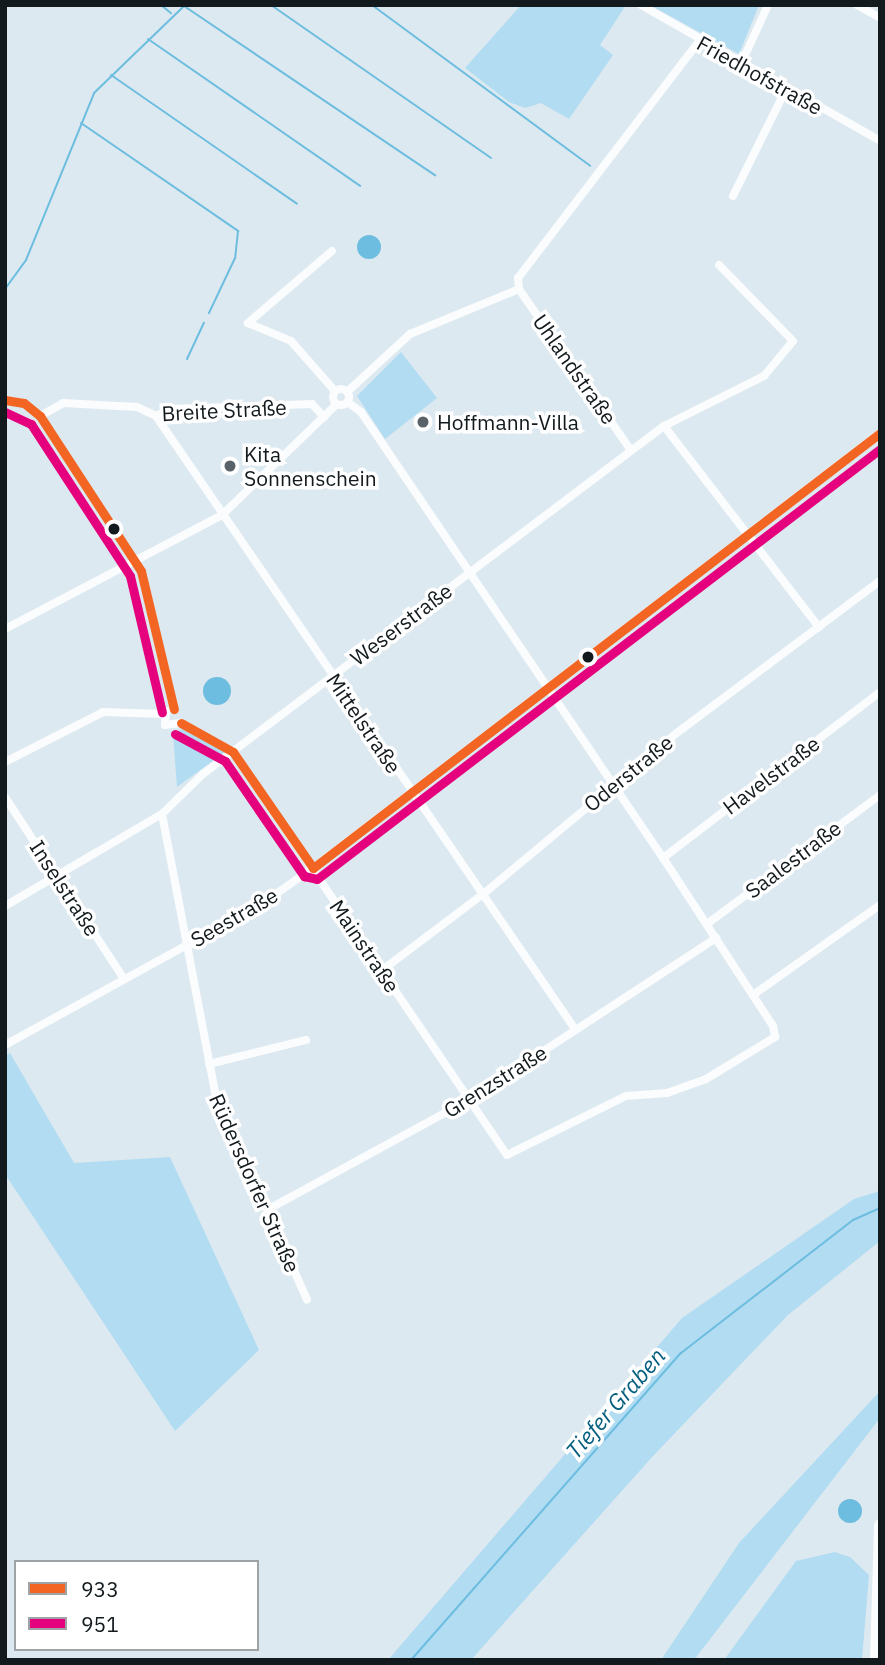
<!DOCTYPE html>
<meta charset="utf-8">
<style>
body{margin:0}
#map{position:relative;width:885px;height:1665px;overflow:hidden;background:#dde9f0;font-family:"IBM Plex Sans",sans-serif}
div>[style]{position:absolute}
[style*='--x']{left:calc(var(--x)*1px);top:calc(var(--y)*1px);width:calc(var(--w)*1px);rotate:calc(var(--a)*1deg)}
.green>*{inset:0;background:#b1dcf2}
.water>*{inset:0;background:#6cbddf}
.round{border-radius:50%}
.stream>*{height:2px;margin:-1px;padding:0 1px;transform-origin:1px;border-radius:1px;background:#6cbddf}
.minor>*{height:8px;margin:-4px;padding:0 4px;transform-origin:4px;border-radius:4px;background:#fafcfd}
.minor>.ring{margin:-4px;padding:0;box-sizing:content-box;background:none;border:8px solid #fafcfd;border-radius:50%}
.secondary>*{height:12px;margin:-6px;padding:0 6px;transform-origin:6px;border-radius:6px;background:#fafcfd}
.bus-1>*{height:9px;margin:-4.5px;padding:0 4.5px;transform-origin:4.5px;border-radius:4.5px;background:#f26522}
.bus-2>*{height:9px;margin:-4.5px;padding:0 4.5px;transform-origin:4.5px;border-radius:4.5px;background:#e5007d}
.dots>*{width:19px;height:19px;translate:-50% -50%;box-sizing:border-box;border:4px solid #fff;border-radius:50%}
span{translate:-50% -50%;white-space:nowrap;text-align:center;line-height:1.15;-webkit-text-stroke:7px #fff;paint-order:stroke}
.street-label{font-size:21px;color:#121a1e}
.poi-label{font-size:21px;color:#121a1e}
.left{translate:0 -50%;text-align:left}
.water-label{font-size:23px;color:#055f7f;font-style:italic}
.frame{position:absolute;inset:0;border:7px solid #121a1e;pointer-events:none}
.legend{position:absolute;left:14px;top:1560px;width:245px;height:91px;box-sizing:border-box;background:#fff;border:2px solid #a0a3a5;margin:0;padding:9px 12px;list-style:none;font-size:21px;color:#121a1e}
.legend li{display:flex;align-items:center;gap:14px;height:35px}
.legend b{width:35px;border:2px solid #a0a3a5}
</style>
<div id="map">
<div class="green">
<div style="clip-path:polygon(521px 5px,626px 5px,600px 45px,613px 55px,569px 119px,541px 103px,525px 108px,509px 102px,465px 68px)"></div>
<div style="clip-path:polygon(650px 5px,759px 5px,739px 54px)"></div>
<div style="clip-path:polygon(401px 352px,437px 398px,385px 439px,357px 396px)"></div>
<div style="clip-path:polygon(182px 729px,225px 752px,177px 787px,173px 734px)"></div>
<div style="clip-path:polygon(10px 1053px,74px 1163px,170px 1157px,259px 1350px,175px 1431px,5px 1174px,5px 1056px)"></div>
<div style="clip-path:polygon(880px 1191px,880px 1241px,788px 1315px,653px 1456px,471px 1660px,388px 1660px,682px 1318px,854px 1199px)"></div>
<div style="clip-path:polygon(880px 1391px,880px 1418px,694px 1660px,661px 1660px,739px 1543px)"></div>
<div style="clip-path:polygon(835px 1552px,850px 1557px,869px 1575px,862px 1660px,724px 1660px,796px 1561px)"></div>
</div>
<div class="water">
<div class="round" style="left:357px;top:235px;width:24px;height:24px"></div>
<div class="round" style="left:203px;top:677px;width:28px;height:28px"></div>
<div class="round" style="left:838px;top:1499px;width:24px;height:24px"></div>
</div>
<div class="stream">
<div style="--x:161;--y:5;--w:13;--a:39"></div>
<div style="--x:271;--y:5;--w:268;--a:34.8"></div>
<div style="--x:372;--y:5;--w:271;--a:36.4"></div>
<div style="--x:184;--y:6;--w:303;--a:34"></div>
<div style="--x:148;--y:39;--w:258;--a:34.7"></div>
<div style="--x:111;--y:75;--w:226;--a:34.7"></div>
<div style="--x:81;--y:123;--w:191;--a:34.5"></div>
<div style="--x:238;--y:231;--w:27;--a:96"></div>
<div style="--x:235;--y:258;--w:61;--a:115.3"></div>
<div style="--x:5;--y:289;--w:36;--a:-54"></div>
<div style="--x:26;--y:260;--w:180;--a:-67.8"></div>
<div style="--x:94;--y:93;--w:127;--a:-44"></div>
<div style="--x:187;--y:359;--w:40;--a:-65"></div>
<div style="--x:411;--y:1660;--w:409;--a:-48.7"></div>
<div style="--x:681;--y:1353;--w:217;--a:-37.7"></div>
<div style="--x:853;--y:1220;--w:30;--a:-24"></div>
</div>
<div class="minor">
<div style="--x:641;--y:5;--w:275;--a:29.6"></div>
<div style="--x:857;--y:5;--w:26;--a:29"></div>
<div style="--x:741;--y:64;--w:65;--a:-65.4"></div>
<div style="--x:733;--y:196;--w:119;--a:-63.6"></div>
<div style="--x:332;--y:251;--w:111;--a:139.4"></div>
<div style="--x:248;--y:323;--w:47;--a:22.7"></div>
<div style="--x:291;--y:341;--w:67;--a:48.7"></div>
<div class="ring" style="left:333px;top:389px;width:8px;height:8px"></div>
<div style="--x:347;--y:392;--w:86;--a:-42.6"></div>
<div style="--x:410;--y:334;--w:118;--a:-22.4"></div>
<div style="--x:5;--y:400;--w:19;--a:9"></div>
<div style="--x:24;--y:403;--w:21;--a:39"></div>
<div style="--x:40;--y:416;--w:185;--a:56.9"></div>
<div style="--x:141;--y:571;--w:142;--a:76.6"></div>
<div style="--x:40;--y:416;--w:26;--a:-29"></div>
<div style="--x:63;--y:403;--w:74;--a:3.1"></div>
<div style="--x:137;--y:407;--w:21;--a:25"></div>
<div style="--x:156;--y:416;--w:16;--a:-27"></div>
<div style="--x:170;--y:409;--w:142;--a:-2"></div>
<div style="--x:312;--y:404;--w:18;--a:47"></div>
<div style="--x:156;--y:416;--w:743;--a:55.65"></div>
<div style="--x:664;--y:426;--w:254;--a:52.4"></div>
<div style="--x:630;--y:449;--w:195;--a:-124.8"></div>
<div style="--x:519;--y:289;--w:11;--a:-95"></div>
<div style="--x:518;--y:278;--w:298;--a:-52.6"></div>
<div style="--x:5;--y:629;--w:245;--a:-27.7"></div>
<div style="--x:222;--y:515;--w:158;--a:-44"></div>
<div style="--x:166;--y:711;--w:14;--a:94"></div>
<div style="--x:165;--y:725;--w:16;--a:-7"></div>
<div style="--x:181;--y:723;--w:60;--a:29.1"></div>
<div style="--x:233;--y:752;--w:487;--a:55.8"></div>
<div style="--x:507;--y:1155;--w:133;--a:-26.4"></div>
<div style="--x:626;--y:1096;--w:41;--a:-4.2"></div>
<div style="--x:667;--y:1093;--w:41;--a:-19.7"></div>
<div style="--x:706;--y:1079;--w:81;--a:-31.3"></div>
<div style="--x:775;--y:1037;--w:11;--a:-100"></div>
<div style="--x:773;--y:1026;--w:201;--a:-123.2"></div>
<div style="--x:663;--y:858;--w:539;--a:-124.1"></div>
<div style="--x:361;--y:412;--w:17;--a:-144"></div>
<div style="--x:5;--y:762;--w:110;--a:-27"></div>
<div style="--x:103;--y:712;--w:60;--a:1.9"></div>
<div style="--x:5;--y:797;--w:217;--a:56.8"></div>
<div style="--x:162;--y:814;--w:283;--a:79.2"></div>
<div style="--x:215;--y:1092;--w:227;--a:66.1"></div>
<div style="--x:663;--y:858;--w:273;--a:-37.4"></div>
<div style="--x:5;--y:906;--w:182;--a:-30.4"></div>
<div style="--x:162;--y:814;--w:57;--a:-44.3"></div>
<div style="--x:203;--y:774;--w:578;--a:-37.05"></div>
<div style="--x:664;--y:426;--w:112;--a:-26.6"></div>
<div style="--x:764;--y:376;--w:45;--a:-50.4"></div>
<div style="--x:793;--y:341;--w:106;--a:-134.2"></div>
<div style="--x:707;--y:924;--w:216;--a:-36.7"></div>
<div style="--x:381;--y:971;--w:126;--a:-37"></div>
<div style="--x:482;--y:895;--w:250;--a:-39.8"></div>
<div style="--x:674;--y:735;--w:257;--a:-36.8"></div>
<div style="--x:753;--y:995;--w:156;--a:-35.3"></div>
<div style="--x:5;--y:1045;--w:294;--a:-28.8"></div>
<div style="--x:263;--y:903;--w:61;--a:-35"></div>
<div style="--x:313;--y:868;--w:715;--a:-37.5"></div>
<div style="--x:209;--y:1064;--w:100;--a:-13.9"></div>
<div style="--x:267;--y:1210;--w:228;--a:-28.6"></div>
<div style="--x:467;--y:1101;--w:298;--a:-33.2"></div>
</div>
<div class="secondary">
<div style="--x:876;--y:1660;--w:135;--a:-88.3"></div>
</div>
<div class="bus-1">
<div style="--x:5;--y:400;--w:19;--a:9"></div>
<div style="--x:24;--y:403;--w:21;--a:39"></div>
<div style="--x:40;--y:416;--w:185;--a:56.9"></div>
<div style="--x:141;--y:571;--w:142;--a:76.6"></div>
<div style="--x:181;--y:723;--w:60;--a:29.1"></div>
<div style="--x:233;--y:752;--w:141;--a:55.4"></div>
<div style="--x:313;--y:868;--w:715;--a:-37.5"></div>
</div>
<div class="bus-2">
<div style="--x:5;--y:412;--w:29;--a:25"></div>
<div style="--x:31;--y:424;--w:181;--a:56.9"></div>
<div style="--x:130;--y:576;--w:140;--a:76.8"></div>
<div style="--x:175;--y:734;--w:57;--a:28.4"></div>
<div style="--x:225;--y:761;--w:140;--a:55.5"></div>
<div style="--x:304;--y:876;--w:13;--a:13"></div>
<div style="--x:317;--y:879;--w:708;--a:-37.37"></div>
</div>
<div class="dots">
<div style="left:423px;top:422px;background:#596268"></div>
<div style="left:230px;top:466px;background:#596268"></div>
<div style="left:114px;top:529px;background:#121a1e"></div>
<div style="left:588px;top:657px;background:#121a1e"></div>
</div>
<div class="street-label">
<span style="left:760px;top:75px;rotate:29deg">Friedhofstraße</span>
<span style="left:575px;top:369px;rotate:55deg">Uhlandstraße</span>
<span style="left:224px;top:410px;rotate:-3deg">Breite Straße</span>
<span style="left:401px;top:624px;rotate:-37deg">Weserstraße</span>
<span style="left:364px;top:723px;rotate:56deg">Mittelstraße</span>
<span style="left:628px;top:773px;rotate:-39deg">Oderstraße</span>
<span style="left:771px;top:775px;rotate:-37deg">Havelstraße</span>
<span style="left:793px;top:859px;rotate:-37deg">Saalestraße</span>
<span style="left:65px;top:888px;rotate:57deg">Inselstraße</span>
<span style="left:234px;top:917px;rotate:-30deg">Seestraße</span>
<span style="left:365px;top:946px;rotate:56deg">Mainstraße</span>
<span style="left:495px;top:1081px;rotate:-32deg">Grenzstraße</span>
<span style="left:255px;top:1183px;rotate:66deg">Rüdersdorfer Straße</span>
</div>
<div class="poi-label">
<span class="left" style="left:437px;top:422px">Hoffmann-Villa</span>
<span class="left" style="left:244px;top:466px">Kita<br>Sonnenschein</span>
</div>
<div class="water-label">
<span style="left:615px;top:1403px;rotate:-49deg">Tiefer Graben</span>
</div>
<div class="frame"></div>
<ul class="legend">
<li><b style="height:9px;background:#f26522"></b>933</li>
<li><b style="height:9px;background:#e5007d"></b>951</li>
</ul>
</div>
